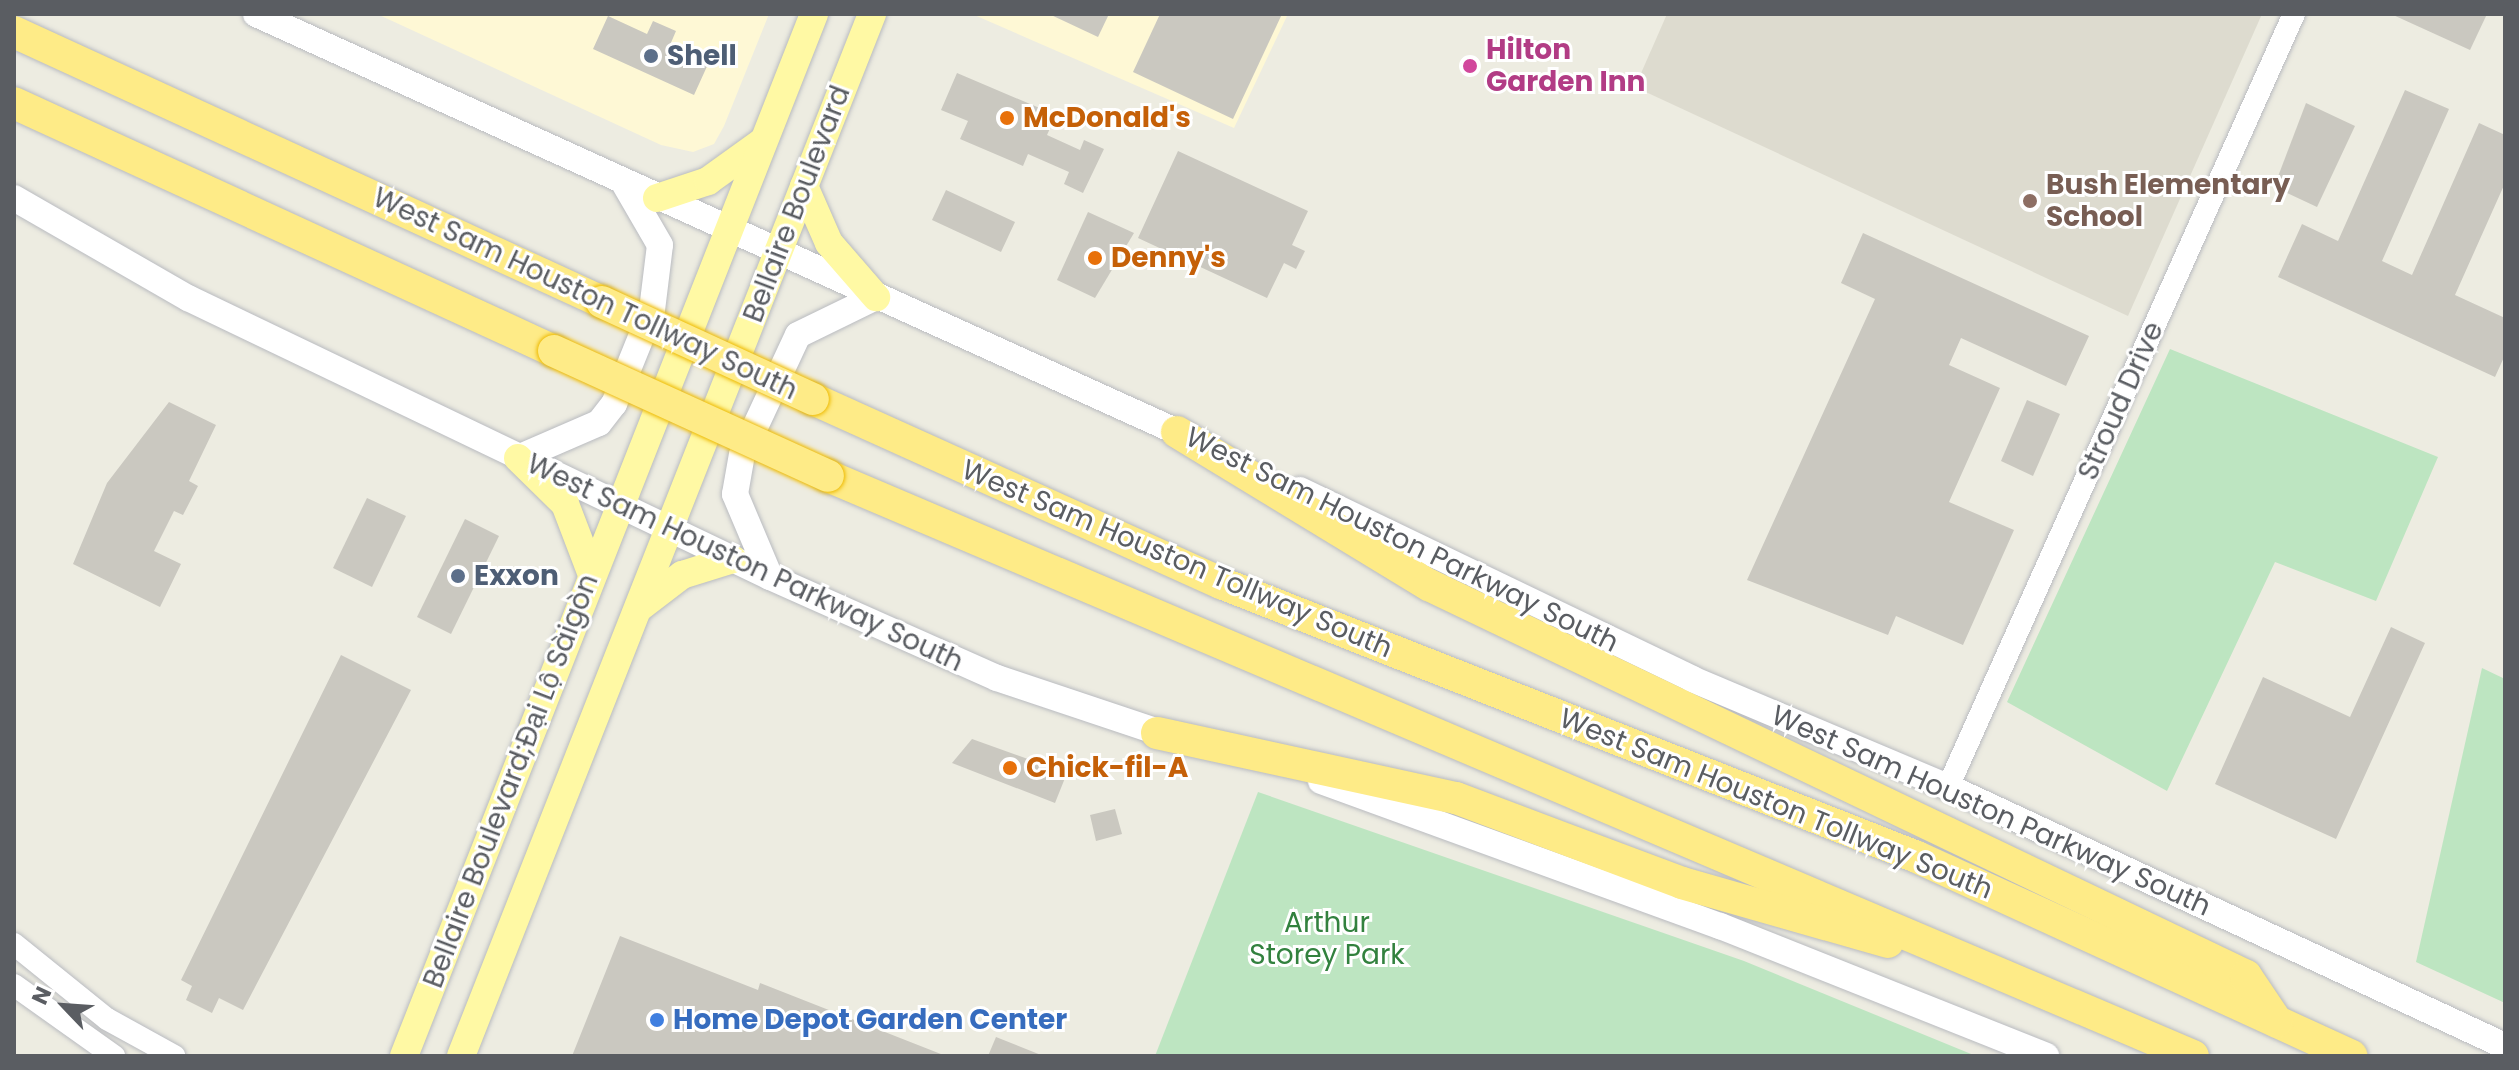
<!DOCTYPE html>
<meta charset="utf-8">
<style>
body{margin:0}
#map{position:relative;width:2519px;height:1070px;overflow:hidden;background:#edece1;font-family:Poppins,sans-serif}
div>[style]{position:absolute}
[style*='--x']{left:calc(var(--x)*1px);top:calc(var(--y)*1px);width:calc(var(--w)*1px);rotate:calc(var(--a)*1deg)}
.commercial>*{inset:0;background:#fef8d5}
.education>*{inset:0;background:#dddbcf}
.green>*{inset:0;background:#bde5c1}
.building>*{inset:0;background:#cac8c0}
.roads{filter:drop-shadow(0 0 2px #b9bbc0) drop-shadow(0 0 2px #b9bbc0)}
.tertiary>*{height:22px;margin:-11px;padding:0 11px;transform-origin:11px;border-radius:11px;background:#fff}
.secondary>*{height:26px;margin:-13px;padding:0 13px;transform-origin:13px;border-radius:13px;background:#fff}
.primary>*{height:28px;margin:-14px;padding:0 14px;transform-origin:14px;border-radius:14px;background:#fff9a4}
.motorway>*{height:32px;margin:-16px;padding:0 16px;transform-origin:16px;border-radius:16px;background:#feeb87}
.bridges{filter:drop-shadow(0 0 2px #eeba00) drop-shadow(0 0 2px #eeba00)}
.motorway-bridge>*{height:32px;margin:-16px;padding:0 16px;transform-origin:16px;border-radius:16px;background:#feeb87}
.dots>*{width:22px;height:22px;translate:-50% -50%;box-sizing:border-box;border:4px solid #fff;border-radius:50%}
span{translate:-50% -50%;white-space:nowrap;text-align:center;line-height:1.15;-webkit-text-stroke:6px #fff;paint-order:stroke}
.hotel-label{font-size:28px;color:#b23c85;font-weight:700}
.left{translate:0 -50%;text-align:left}
.service-label{font-size:28px;color:#4e5e75;font-weight:700}
.food-label{font-size:28px;color:#c56008;font-weight:700}
.education-label{font-size:28px;color:#785e54;font-weight:700}
.street-label{font-size:28px;color:#5a5d62}
.park-label{font-size:28px;color:#32813e}
.shop-label{font-size:28px;color:#366cbe;font-weight:700}
.frame{position:absolute;inset:0;border:16px solid #5a5d62;pointer-events:none}
.north{position:absolute;left:24px;top:966px;width:80px;height:80px;-webkit-text-stroke:6px #fff;paint-order:stroke;rotate:295deg;font-size:22px;font-weight:700;line-height:32px;text-align:center;color:#5a5d62}
.north::after{content:'';display:block;margin:auto;width:28px;height:36px;background:#5a5d62;clip-path:polygon(50% 0,100% 100%,50% 72%,0 100%)}
</style>
<div id="map">
<div class="commercial">
<div style="clip-path:polygon(377px 14px,769px 14px,724px 126px,714px 144px,693px 152px,661px 145px)"></div>
<div style="clip-path:polygon(972px 14px,1288px 14px,1234px 128px)"></div>
</div>
<div class="education">
<div style="clip-path:polygon(1667px 14px,2262px 14px,2128px 316px,1635px 87px)"></div>
</div>
<div class="green">
<div style="clip-path:polygon(2170px 349px,2438px 457px,2376px 601px,2275px 562px,2167px 791px,2007px 702px)"></div>
<div style="clip-path:polygon(2482px 668px,2505px 679px,2505px 1003px,2416px 962px)"></div>
<div style="clip-path:polygon(1258px 792px,1744px 961px,1976px 1056px,1155px 1056px)"></div>
</div>
<div class="building">
<div style="clip-path:polygon(1049px 14px,1109px 14px,1098px 37px)"></div>
<div style="clip-path:polygon(1160px 14px,1282px 14px,1233px 119px,1133px 72px)"></div>
<div style="clip-path:polygon(2391px 14px,2487px 14px,2470px 50px)"></div>
<div style="clip-path:polygon(608px 16px,647px 34px,653px 21px,676px 31px,670px 45px,709px 62px,694px 95px,593px 49px)"></div>
<div style="clip-path:polygon(957px 73px,1056px 115px,1047px 135px,1080px 150px,1084px 140px,1104px 149px,1083px 193px,1064px 184px,1069px 172px,1028px 154px,1023px 166px,960px 139px,968px 121px,941px 110px)"></div>
<div style="clip-path:polygon(2405px 90px,2449px 109px,2382px 261px,2412px 275px,2479px 123px,2505px 135px,2505px 183px,2455px 295px,2505px 318px,2505px 355px,2495px 377px,2278px 277px,2302px 224px,2338px 241px)"></div>
<div style="clip-path:polygon(2306px 103px,2355px 126px,2317px 207px,2274px 187px)"></div>
<div style="clip-path:polygon(1178px 151px,1308px 211px,1292px 245px,1305px 251px,1296px 269px,1284px 263px,1267px 298px,1138px 238px)"></div>
<div style="clip-path:polygon(946px 190px,1015px 222px,1001px 252px,932px 220px)"></div>
<div style="clip-path:polygon(1088px 212px,1134px 233px,1095px 298px,1057px 280px)"></div>
<div style="clip-path:polygon(1863px 233px,2089px 336px,2066px 386px,1961px 338px,1949px 365px,2000px 388px,1949px 502px,2014px 530px,1963px 645px,1896px 616px,1888px 635px,1747px 580px,1875px 299px,1841px 283px)"></div>
<div style="clip-path:polygon(2027px 400px,2060px 414px,2033px 476px,2001px 461px)"></div>
<div style="clip-path:polygon(169px 402px,216px 425px,189px 481px,198px 486px,183px 515px,174px 511px,154px 551px,181px 564px,160px 607px,73px 564px,107px 483px)"></div>
<div style="clip-path:polygon(367px 498px,406px 516px,372px 587px,333px 568px)"></div>
<div style="clip-path:polygon(465px 519px,499px 536px,451px 634px,417px 617px)"></div>
<div style="clip-path:polygon(2391px 627px,2425px 643px,2336px 839px,2215px 784px,2263px 677px,2350px 717px)"></div>
<div style="clip-path:polygon(341px 655px,411px 690px,243px 1010px,219px 998px,212px 1013px,186px 1000px,192px 986px,181px 980px)"></div>
<div style="clip-path:polygon(972px 739px,1067px 773px,1055px 803px,952px 763px)"></div>
<div style="clip-path:polygon(1115px 809px,1122px 834px,1096px 841px,1090px 815px)"></div>
<div style="clip-path:polygon(620px 936px,758px 990px,760px 983px,946px 1056px,572px 1056px)"></div>
<div style="clip-path:polygon(996px 1037px,1041px 1055px,1041px 1056px,988px 1056px)"></div>
</div>
<div class="roads">
<div class="tertiary">
<div style="--x:1948;--y:787;--w:847;--a:-65.89"></div>
<div style="--x:14;--y:944;--w:119;--a:38.9"></div>
<div style="--x:107;--y:1019;--w:77;--a:28.9"></div>
<div style="--x:14;--y:985;--w:123;--a:35.4"></div>
</div>
<div class="secondary">
<div style="--x:256;--y:14;--w:1029;--a:24.4"></div>
<div style="--x:14;--y:198;--w:201;--a:29.9"></div>
<div style="--x:188;--y:298;--w:645;--a:25.61"></div>
<div style="--x:770;--y:577;--w:248;--a:24"></div>
<div style="--x:997;--y:678;--w:189;--a:18.5"></div>
<div style="--x:518;--y:458;--w:88;--a:-23.4"></div>
<div style="--x:599;--y:423;--w:24;--a:-52"></div>
<div style="--x:614;--y:404;--w:101;--a:-68"></div>
<div style="--x:652;--y:310;--w:65;--a:-83"></div>
<div style="--x:660;--y:245;--w:72;--a:-120.1"></div>
<div style="--x:1300;--y:490;--w:435;--a:25.7"></div>
<div style="--x:1692;--y:679;--w:278;--a:22.9"></div>
<div style="--x:1948;--y:787;--w:614;--a:24.94"></div>
<div style="--x:770;--y:577;--w:90;--a:-112.9"></div>
<div style="--x:735;--y:494;--w:40;--a:-80"></div>
<div style="--x:742;--y:455;--w:132;--a:-65"></div>
<div style="--x:798;--y:335;--w:87;--a:-26"></div>
<div style="--x:1321;--y:781;--w:425;--a:20"></div>
<div style="--x:1720;--y:926;--w:351;--a:21.7"></div>
</div>
<div class="primary">
<div style="--x:804;--y:186;--w:62;--a:66.3"></div>
<div style="--x:829;--y:243;--w:72;--a:49"></div>
<div style="--x:657;--y:198;--w:54;--a:-18.4"></div>
<div style="--x:708;--y:181;--w:67;--a:-35.8"></div>
<div style="--x:518;--y:458;--w:66;--a:44.4"></div>
<div style="--x:565;--y:504;--w:73;--a:69.1"></div>
<div style="--x:640;--y:607;--w:53;--a:-37.3"></div>
<div style="--x:682;--y:575;--w:53;--a:-17.4"></div>
<div style="--x:404;--y:1056;--w:1120;--a:-68.52"></div>
<div style="--x:461;--y:1056;--w:1120;--a:-68.47"></div>
</div>
<div class="motorway">
<div style="--x:14;--y:32;--w:647;--a:24.66"></div>
<div style="--x:14;--y:103;--w:594;--a:24.67"></div>
<div style="--x:813;--y:399;--w:448;--a:24.3"></div>
<div style="--x:1221;--y:583;--w:748;--a:21.49"></div>
<div style="--x:1917;--y:857;--w:478;--a:24.6"></div>
<div style="--x:1177;--y:432;--w:295;--a:31.3"></div>
<div style="--x:1429;--y:585;--w:906;--a:25.57"></div>
<div style="--x:2246;--y:976;--w:55;--a:56"></div>
<div style="--x:828;--y:476;--w:1483;--a:23.02"></div>
<div style="--x:1157;--y:733;--w:306;--a:12.3"></div>
<div style="--x:1456;--y:798;--w:241;--a:20.6"></div>
<div style="--x:1682;--y:883;--w:214;--a:16"></div>
</div>
</div>
<div class="bridges">
<div class="motorway-bridge">
<div style="--x:602;--y:302;--w:232;--a:24.7"></div>
<div style="--x:554;--y:351;--w:301;--a:24.5"></div>
</div>
</div>
<div class="dots">
<div style="left:651px;top:56px;background:#5c6f8a"></div>
<div style="left:1470px;top:66px;background:#d1479c"></div>
<div style="left:1007px;top:118px;background:#e8710a"></div>
<div style="left:2030px;top:201px;background:#8d6e63"></div>
<div style="left:1095px;top:258px;background:#e8710a"></div>
<div style="left:458px;top:576px;background:#5c6f8a"></div>
<div style="left:1010px;top:768px;background:#e8710a"></div>
<div style="left:657px;top:1020px;background:#3f7fe0"></div>
</div>
<div class="hotel-label">
<span class="left" style="left:1486px;top:66px">Hilton<br>Garden Inn</span>
</div>
<div class="service-label">
<span class="left" style="left:667px;top:56px">Shell</span>
<span class="left" style="left:474px;top:576px">Exxon</span>
</div>
<div class="food-label">
<span class="left" style="left:1023px;top:118px">McDonald's</span>
<span class="left" style="left:1111px;top:258px">Denny's</span>
<span class="left" style="left:1026px;top:768px">Chick-fil-A</span>
</div>
<div class="education-label">
<span class="left" style="left:2046px;top:201px">Bush Elementary<br>School</span>
</div>
<div class="street-label">
<span style="left:797px;top:204px;rotate:-69deg">Bellaire Boulevard</span>
<span style="left:585px;top:294px;rotate:25deg">West Sam Houston Tollway South</span>
<span style="left:2121px;top:401px;rotate:-66deg">Stroud Drive</span>
<span style="left:1402px;top:540px;rotate:26deg">West Sam Houston Parkway South</span>
<span style="left:1177px;top:559px;rotate:23deg">West Sam Houston Tollway South</span>
<span style="left:745px;top:563px;rotate:25deg">West Sam Houston Parkway South</span>
<span style="left:511px;top:781px;rotate:-69deg">Bellaire Boulevard;Đại Lộ Sàigòn</span>
<span style="left:1776px;top:804px;rotate:22deg">West Sam Houston Tollway South</span>
<span style="left:1991px;top:811px;rotate:24deg">West Sam Houston Parkway South</span>
</div>
<div class="park-label">
<span style="left:1327px;top:939px">Arthur<br>Storey Park</span>
</div>
<div class="shop-label">
<span class="left" style="left:673px;top:1020px">Home Depot Garden Center</span>
</div>
<div class="frame"></div>
<div class="north">N</div>
</div>
